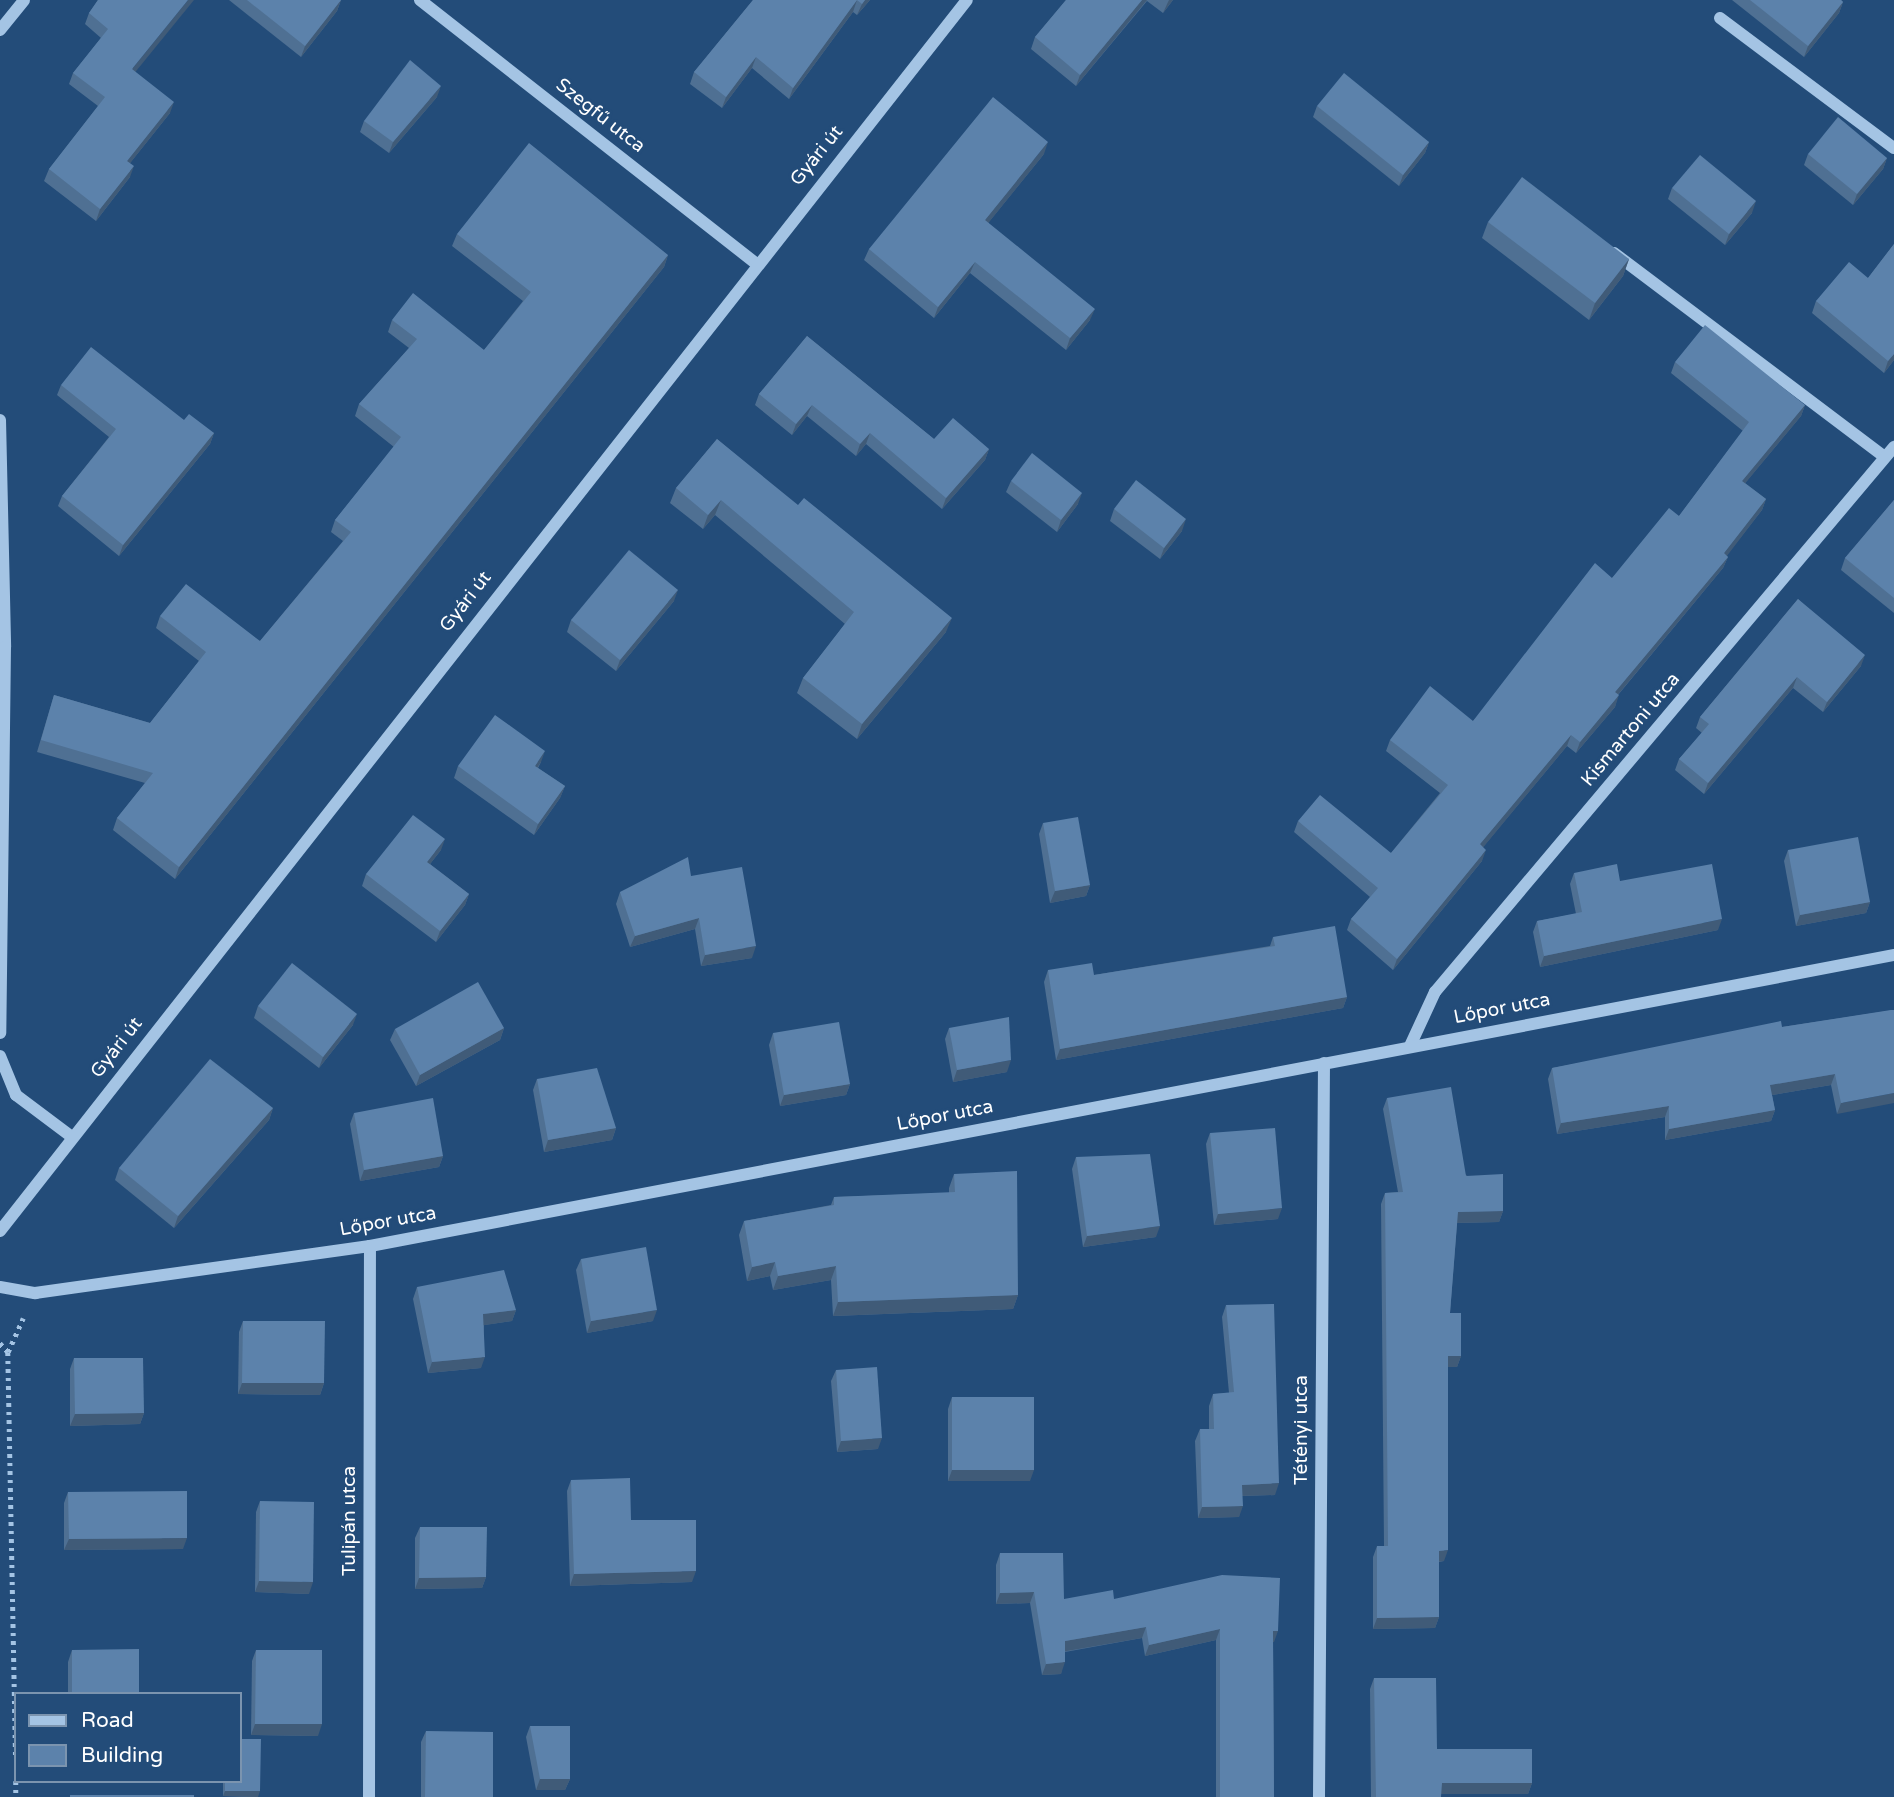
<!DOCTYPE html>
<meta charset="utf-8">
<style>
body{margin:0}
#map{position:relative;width:1894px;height:1797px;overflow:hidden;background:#234c79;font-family:"Varela Round",sans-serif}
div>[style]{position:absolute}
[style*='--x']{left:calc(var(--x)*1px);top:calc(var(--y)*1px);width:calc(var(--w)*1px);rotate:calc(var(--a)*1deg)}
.path>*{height:4.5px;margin-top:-2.25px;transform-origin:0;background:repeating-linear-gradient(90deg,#a4c4e4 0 3.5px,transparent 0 8.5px)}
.minor>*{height:12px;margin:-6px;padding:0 6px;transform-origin:6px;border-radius:6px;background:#a4c4e4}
.wall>*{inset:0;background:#4f7093}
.shaded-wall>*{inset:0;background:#405b78}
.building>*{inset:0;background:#5c82ab}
span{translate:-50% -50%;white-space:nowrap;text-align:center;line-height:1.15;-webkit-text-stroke:6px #234c79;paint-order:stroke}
.street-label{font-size:19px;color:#fff}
.legend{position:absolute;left:14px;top:1692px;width:228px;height:91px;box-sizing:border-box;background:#234c79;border:2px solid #7b94af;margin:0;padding:9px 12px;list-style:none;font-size:21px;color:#fff}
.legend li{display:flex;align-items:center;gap:14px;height:35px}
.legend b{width:35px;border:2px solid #7b94af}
</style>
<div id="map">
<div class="path">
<div style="--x:0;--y:1343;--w:12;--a:48"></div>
<div style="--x:8;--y:1352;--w:407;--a:88.9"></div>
<div style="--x:8;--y:1352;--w:37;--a:-66"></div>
<div style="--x:16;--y:1781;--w:16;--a:90"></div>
</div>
<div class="minor">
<div style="--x:420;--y:0;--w:427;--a:38.1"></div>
<div style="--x:1720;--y:18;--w:217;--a:36.8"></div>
<div style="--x:0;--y:30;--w:38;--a:-51"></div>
<div style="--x:1614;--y:253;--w:339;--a:37"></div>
<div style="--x:0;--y:420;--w:227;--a:88.7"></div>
<div style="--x:5;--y:647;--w:386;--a:90.7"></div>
<div style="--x:1410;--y:1046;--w:60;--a:-65.2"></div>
<div style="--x:1435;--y:992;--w:713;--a:-49.9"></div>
<div style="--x:0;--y:1056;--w:42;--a:67.7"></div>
<div style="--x:16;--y:1095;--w:70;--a:36.9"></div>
<div style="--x:0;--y:1231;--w:1565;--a:-51.85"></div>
<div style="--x:0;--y:1287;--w:36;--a:10"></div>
<div style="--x:35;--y:1293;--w:338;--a:-8"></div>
<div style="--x:370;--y:1246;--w:1552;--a:-10.81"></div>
<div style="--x:369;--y:1797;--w:551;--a:-89.9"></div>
<div style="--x:1319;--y:1797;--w:734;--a:-89.61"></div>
</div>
<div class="wall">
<div style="clip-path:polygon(98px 0,135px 72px,170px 113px,130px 163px,130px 177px,96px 221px,44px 181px,49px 169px,98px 106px,69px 84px,73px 73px,101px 38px,85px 24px,89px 13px)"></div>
<div style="clip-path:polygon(229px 0,341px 0,337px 11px,301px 57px)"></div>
<div style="clip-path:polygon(753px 0,870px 0,857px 15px,853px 12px,789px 99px,752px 68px,722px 108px,690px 84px,694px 72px)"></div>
<div style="clip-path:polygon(1066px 0,1173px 0,1163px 13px,1147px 1px,1076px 86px,1031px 49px,1035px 37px)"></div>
<div style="clip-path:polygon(1732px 0,1841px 0,1843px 2px,1839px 13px,1804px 57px)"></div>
<div style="clip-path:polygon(437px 97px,389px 153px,360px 132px,364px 121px)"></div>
<div style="clip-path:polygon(1317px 106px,1429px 142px,1425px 153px,1399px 186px,1313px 117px)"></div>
<div style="clip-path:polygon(1044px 154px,988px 223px,1090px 320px,1066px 350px,970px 273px,934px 318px,864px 260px,869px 249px)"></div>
<div style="clip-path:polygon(1808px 154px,1887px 158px,1883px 169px,1853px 205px,1804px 165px)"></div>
<div style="clip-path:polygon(1672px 188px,1752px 213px,1725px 245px,1668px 199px)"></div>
<div style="clip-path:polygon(1488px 222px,1629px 259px,1623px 276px,1589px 320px,1482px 238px)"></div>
<div style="clip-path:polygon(457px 234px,668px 255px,664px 267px,175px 879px,113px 830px,117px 818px,145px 783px,37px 752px,54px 695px,150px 723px,199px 661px,156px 628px,160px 616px,260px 641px,343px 541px,331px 532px,335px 520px,394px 447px,355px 416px,359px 404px,409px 348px,388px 332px,392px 320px,484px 350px,523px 301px,452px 246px)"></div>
<div style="clip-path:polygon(1894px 244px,1894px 360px,1884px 373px,1812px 313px,1816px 301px,1868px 278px)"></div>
<div style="clip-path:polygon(807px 336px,934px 439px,989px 449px,985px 460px,942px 509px,866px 444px,856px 456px,807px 416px,792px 435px,755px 405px,759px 394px)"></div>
<div style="clip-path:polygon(1675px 362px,1805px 405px,1801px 416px,1745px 483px,1766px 499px,1762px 510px,1726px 556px,1728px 557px,1723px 568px,1618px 695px,1615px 707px,1576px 753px,1567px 746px,1483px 847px,1482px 861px,1393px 970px,1347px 930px,1351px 919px,1370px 897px,1294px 832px,1298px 821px,1391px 853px,1440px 793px,1386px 751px,1390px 740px,1473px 721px,1612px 578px,1679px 516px,1743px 431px,1671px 373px)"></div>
<div style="clip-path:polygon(61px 385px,184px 420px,214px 433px,210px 444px,119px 556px,58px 506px,62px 496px,109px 437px,57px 395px)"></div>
<div style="clip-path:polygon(717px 439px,946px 632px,857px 739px,797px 693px,803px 678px,845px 624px,715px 515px,703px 529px,670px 503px,676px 488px)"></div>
<div style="clip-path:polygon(1011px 481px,1078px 504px,1057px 532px,1006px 492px)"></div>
<div style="clip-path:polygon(1894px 500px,1894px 613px,1841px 570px,1845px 558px)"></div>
<div style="clip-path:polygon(1114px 509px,1182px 531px,1160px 559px,1110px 521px)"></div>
<div style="clip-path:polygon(1798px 599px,1861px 666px,1823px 712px,1793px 688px,1704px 794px,1675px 770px,1679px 759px,1702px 733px,1696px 728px,1700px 717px)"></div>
<div style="clip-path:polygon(674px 601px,616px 671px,567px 632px,571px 620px)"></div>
<div style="clip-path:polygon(541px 762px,538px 768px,565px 786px,560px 798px,534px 835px,454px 778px,458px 766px)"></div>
<div style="clip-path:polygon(1043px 823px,1090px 885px,1086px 896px,1050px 903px,1039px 834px)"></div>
<div style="clip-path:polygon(441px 850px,430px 864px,469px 894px,465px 905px,436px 942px,362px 886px,366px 874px)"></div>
<div style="clip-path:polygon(1788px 850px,1870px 902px,1866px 913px,1796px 926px,1784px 861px)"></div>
<div style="clip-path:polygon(1574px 873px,1620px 881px,1718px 930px,1540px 967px,1533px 932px,1537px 921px,1576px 914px,1570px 884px)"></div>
<div style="clip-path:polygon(691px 876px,752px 958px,701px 966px,695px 929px,630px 947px,616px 904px,620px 892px)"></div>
<div style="clip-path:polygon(1273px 937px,1347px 997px,1343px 1008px,1056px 1060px,1044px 982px,1048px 970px,1094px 975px,1270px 946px)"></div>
<div style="clip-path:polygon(258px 1006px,353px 1025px,319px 1068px,254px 1018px)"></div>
<div style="clip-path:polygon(1894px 1010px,1837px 1114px,1831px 1085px,1772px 1095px,1775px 1110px,1771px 1121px,1665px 1140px,1665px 1117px,1557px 1134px,1548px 1079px,1552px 1068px,1782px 1027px)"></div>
<div style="clip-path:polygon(504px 1028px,500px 1040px,416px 1086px,390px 1040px,395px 1029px)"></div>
<div style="clip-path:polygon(949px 1028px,1007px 1072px,953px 1082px,945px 1039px)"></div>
<div style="clip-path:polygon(773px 1033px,850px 1084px,846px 1095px,780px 1106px,769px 1045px)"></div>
<div style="clip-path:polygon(537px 1079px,616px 1128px,612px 1140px,544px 1152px,533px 1090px)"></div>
<div style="clip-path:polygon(1387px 1098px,1503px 1211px,1499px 1222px,1457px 1223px,1450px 1313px,1461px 1356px,1457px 1367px,1448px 1367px,1444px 1561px,1439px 1562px,1439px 1617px,1435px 1628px,1373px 1629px,1373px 1557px,1377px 1546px,1384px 1546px,1381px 1204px,1385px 1193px,1398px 1192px,1383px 1109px)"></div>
<div style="clip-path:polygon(273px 1108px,269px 1120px,174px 1228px,115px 1180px,119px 1168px)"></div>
<div style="clip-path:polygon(354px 1113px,443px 1156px,439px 1167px,360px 1181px,350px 1124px)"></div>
<div style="clip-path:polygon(1210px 1133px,1278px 1219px,1214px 1225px,1206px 1144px)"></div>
<div style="clip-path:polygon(1076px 1157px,1156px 1237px,1083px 1247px,1072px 1169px)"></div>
<div style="clip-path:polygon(954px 1174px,1018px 1295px,1013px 1309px,833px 1316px,831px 1280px,773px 1290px,770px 1276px,747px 1281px,739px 1235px,744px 1221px,831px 1205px,834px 1197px,949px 1193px,949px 1188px)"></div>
<div style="clip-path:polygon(581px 1259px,653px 1321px,587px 1333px,576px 1270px)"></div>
<div style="clip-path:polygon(417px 1287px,516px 1310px,512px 1321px,484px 1325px,481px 1368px,428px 1373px,413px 1299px)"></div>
<div style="clip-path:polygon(1226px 1305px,1275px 1495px,1242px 1496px,1239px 1517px,1198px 1518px,1195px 1441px,1200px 1429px,1209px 1429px,1209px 1406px,1213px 1394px,1229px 1393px,1222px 1317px)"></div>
<div style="clip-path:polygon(243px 1321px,324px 1383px,320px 1395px,238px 1394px,239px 1332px)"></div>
<div style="clip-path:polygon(74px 1358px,144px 1413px,140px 1424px,70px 1426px,70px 1369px)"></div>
<div style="clip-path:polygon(836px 1370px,878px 1449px,837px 1452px,831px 1381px)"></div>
<div style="clip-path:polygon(952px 1397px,1030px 1481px,948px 1481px,948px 1409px)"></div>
<div style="clip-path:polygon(571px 1480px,631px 1520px,692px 1582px,570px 1586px,567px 1491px)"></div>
<div style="clip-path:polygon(68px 1492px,183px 1549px,64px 1550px,64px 1503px)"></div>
<div style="clip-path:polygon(260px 1501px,309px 1594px,255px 1592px,256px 1512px)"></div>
<div style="clip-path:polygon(420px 1527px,486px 1577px,482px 1588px,415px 1589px,415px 1538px)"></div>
<div style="clip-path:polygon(1000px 1553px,1064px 1599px,1114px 1599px,1274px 1642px,1273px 1642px,1274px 1797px,1216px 1797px,1216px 1640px,1145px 1656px,1142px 1638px,1065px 1652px,1061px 1674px,1042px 1675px,1030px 1603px,996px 1604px,996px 1565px)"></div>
<div style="clip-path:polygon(72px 1650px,139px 1694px,68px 1694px,68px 1662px)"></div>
<div style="clip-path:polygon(256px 1650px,318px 1736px,251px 1735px,252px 1661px)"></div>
<div style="clip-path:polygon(1374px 1678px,1437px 1749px,1532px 1783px,1528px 1794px,1441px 1794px,1441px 1797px,1371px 1797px,1370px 1689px)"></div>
<div style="clip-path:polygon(530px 1726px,570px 1779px,565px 1790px,536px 1790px,526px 1737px)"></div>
<div style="clip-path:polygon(426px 1731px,493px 1797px,421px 1797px,421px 1742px)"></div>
<div style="clip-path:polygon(223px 1781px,240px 1781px,258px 1797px,223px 1796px)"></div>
</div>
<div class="shaded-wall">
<div style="clip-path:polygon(188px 0,194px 0,128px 81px,132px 69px)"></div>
<div style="clip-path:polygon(341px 0,337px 11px,301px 57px,305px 46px)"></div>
<div style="clip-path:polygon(857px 0,853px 12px,789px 99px,793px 88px)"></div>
<div style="clip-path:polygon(865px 0,870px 0,857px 15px,862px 4px)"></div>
<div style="clip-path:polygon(1142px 0,1147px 0,1076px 86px,1080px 75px)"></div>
<div style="clip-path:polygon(1169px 0,1173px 0,1163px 13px,1168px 2px)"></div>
<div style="clip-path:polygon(1843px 2px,1839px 13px,1804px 57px,1808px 46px)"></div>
<div style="clip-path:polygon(756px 57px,752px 68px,722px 108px,726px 97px)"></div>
<div style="clip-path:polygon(441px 86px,437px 97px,389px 153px,393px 142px)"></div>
<div style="clip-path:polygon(174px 102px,170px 113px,123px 172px,127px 161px)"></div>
<div style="clip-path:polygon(1048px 142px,1044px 154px,981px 232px,985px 220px)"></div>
<div style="clip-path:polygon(1429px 142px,1425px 153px,1399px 186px,1403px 175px)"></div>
<div style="clip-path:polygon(1887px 158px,1883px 169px,1853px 205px,1857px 194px)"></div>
<div style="clip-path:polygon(134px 166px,130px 177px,96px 221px,100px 209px)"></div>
<div style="clip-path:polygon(1756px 201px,1752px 213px,1725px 245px,1729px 234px)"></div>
<div style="clip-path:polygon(668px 255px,664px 267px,175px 879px,179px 867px)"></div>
<div style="clip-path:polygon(1629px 259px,1623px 276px,1589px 320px,1595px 303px)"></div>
<div style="clip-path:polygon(975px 262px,970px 273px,934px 318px,938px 307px)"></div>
<div style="clip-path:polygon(1095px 309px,1090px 320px,1066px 350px,1070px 338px)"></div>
<div style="clip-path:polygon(1894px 354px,1894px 360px,1884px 373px,1888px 361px)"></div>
<div style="clip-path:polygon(812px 405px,807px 416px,792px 435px,796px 424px)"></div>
<div style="clip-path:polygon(1805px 405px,1801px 416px,1738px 492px,1742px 481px)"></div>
<div style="clip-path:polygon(214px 433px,210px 444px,119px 556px,123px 545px)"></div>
<div style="clip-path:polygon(870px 433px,866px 444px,856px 456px,860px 444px)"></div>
<div style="clip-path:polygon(989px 449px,985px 460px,942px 509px,946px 498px)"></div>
<div style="clip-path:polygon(1082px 493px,1078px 504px,1057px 532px,1061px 520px)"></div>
<div style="clip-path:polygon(1766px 499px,1762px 510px,1720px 565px,1724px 553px)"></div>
<div style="clip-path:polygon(721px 500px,715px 515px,703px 529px,708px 515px)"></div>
<div style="clip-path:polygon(1186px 519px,1182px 531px,1160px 559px,1164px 548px)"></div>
<div style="clip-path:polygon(1728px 557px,1723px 568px,1611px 703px,1615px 692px)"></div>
<div style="clip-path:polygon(678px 590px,674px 601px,616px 671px,620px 660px)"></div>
<div style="clip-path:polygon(952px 618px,946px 632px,857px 739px,862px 724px)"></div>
<div style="clip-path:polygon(1865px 655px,1861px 666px,1823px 712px,1827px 702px)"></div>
<div style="clip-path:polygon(1797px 677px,1793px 688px,1704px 794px,1708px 783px)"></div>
<div style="clip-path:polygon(1619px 695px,1615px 707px,1576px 753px,1580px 742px)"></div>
<div style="clip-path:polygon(1571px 735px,1567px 746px,1476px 856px,1480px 844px)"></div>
<div style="clip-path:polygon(545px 751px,541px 762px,531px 777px,535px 766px)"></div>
<div style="clip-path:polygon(565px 786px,560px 798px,534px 835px,538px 824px)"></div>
<div style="clip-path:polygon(445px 839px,441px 850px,423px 873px,427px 862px)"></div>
<div style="clip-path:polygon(1486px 850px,1482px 861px,1393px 970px,1397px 959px)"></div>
<div style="clip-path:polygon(1090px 885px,1086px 896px,1050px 903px,1055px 891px)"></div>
<div style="clip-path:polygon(469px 894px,465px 905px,436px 942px,440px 931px)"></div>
<div style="clip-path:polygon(1870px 902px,1866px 913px,1796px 926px,1800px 915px)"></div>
<div style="clip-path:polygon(699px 918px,695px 929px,630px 947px,635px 936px)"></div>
<div style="clip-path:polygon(1722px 919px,1718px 930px,1540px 967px,1544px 956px)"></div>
<div style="clip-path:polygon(756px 946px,752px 958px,701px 966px,705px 955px)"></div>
<div style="clip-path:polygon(1347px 997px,1343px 1008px,1056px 1060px,1060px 1049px)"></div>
<div style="clip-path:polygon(357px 1014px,353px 1025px,319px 1068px,323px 1057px)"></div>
<div style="clip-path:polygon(504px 1028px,500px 1040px,416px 1086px,420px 1075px)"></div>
<div style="clip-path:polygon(1011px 1060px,1007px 1072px,953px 1082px,957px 1070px)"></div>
<div style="clip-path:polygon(1835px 1074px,1831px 1085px,1766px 1096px,1770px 1085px)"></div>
<div style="clip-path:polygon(850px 1084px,846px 1095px,780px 1106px,784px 1095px)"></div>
<div style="clip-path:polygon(1894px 1093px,1894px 1103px,1837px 1114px,1841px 1103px)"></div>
<div style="clip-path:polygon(1669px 1106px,1665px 1117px,1557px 1134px,1561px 1123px)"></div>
<div style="clip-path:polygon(273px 1108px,269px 1120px,174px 1228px,178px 1216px)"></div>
<div style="clip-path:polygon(1775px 1110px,1771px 1121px,1665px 1140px,1669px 1129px)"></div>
<div style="clip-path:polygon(616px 1128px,612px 1140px,544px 1152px,548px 1140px)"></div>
<div style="clip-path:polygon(443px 1156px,439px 1167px,360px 1181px,364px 1170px)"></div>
<div style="clip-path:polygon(1282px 1208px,1278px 1219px,1214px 1225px,1218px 1214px)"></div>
<div style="clip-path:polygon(1503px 1211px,1499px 1222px,1454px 1223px,1458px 1212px)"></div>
<div style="clip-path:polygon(1160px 1226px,1156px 1237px,1083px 1247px,1087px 1236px)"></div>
<div style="clip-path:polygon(775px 1262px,770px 1276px,747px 1281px,752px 1267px)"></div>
<div style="clip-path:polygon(836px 1266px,831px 1280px,773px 1290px,778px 1276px)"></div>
<div style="clip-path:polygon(1018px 1295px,1013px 1309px,833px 1316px,838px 1302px)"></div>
<div style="clip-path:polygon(516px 1310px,512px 1321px,479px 1326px,483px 1314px)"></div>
<div style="clip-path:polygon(657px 1310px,653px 1321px,587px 1333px,591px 1321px)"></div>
<div style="clip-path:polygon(1448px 1356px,1461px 1356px,1457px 1367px,1444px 1367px)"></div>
<div style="clip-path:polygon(485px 1357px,481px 1368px,428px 1373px,432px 1362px)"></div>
<div style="clip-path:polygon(242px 1383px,324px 1383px,320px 1395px,238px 1394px)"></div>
<div style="clip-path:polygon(144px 1413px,140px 1424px,70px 1426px,75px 1414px)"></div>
<div style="clip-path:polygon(882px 1438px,878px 1449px,837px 1452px,841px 1441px)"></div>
<div style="clip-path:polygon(952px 1470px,1034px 1470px,1030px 1481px,948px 1481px)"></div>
<div style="clip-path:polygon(1279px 1483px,1275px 1495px,1238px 1496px,1242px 1485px)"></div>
<div style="clip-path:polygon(1243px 1506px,1239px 1517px,1198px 1518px,1202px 1507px)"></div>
<div style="clip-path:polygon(187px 1538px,183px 1549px,64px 1550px,69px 1539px)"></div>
<div style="clip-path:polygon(1448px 1550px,1444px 1561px,1435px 1562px,1439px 1551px)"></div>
<div style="clip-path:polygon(696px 1571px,692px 1582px,570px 1586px,574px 1574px)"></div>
<div style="clip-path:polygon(486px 1577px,482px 1588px,415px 1589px,419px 1578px)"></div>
<div style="clip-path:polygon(259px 1581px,313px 1582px,309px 1594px,255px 1592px)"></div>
<div style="clip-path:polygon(1034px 1592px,1030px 1603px,996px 1604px,1000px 1593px)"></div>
<div style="clip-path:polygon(1439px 1617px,1435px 1628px,1373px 1629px,1377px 1618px)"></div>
<div style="clip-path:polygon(1146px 1627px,1142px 1638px,1061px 1652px,1065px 1641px)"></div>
<div style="clip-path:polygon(1220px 1629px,1216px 1640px,1145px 1656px,1149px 1645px)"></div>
<div style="clip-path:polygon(1273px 1631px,1278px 1631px,1274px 1642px,1268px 1642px)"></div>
<div style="clip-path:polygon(1065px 1662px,1061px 1674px,1042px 1675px,1046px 1664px)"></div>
<div style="clip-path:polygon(255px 1724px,322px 1724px,318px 1736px,251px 1735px)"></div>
<div style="clip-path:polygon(540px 1779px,570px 1779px,565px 1790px,536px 1790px)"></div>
<div style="clip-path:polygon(1442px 1783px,1532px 1783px,1528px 1794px,1438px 1794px)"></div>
<div style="clip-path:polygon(225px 1791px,260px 1791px,258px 1797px,223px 1796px)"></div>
</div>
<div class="building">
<div style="clip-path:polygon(98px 0,188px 0,132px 69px,174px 102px,127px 161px,134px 166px,100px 209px,49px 169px,105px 97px,73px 73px,108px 29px,89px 13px)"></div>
<div style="clip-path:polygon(247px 0,341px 0,305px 46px)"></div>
<div style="clip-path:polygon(753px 0,865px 0,862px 4px,857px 0,793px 88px,756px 57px,726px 97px,694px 72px)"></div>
<div style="clip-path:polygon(1066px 0,1142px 0,1080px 75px,1035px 37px)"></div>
<div style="clip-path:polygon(1750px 0,1841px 0,1843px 2px,1808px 46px)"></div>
<div style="clip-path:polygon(410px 60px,441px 86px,393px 142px,364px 121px)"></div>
<div style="clip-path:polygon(1344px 73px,1429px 142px,1403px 175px,1317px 106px)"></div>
<div style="clip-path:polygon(993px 97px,1048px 142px,985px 220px,1095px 309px,1070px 338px,975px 262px,938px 307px,869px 249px)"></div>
<div style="clip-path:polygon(1838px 117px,1887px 158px,1857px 194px,1808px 154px)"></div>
<div style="clip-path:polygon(529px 143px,668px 255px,179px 867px,117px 818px,153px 773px,41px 740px,54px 695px,150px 723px,206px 652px,160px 616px,186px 584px,260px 641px,351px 532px,335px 520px,401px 437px,359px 404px,417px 339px,392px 320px,413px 293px,484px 350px,531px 292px,457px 234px)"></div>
<div style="clip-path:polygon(1700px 155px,1756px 201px,1729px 234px,1672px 188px)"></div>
<div style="clip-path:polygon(1522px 177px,1629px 259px,1595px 303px,1488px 222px)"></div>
<div style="clip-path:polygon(1894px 244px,1894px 354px,1888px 361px,1816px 301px,1849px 262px,1868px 278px)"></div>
<div style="clip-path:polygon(1705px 325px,1805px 405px,1742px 481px,1766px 499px,1724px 553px,1728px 557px,1615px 692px,1619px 695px,1580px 742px,1571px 735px,1480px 844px,1486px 850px,1397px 959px,1351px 919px,1378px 888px,1298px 821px,1320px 795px,1391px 853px,1448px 785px,1390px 740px,1430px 686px,1473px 721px,1595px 563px,1612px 578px,1669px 508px,1679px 516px,1749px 422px,1675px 362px)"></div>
<div style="clip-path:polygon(807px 336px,934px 439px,953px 418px,989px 449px,946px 498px,870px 433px,860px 444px,812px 405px,796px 424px,759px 394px)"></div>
<div style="clip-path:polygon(91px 347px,184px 420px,189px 414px,214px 433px,123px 545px,62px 496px,116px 429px,61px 385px)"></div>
<div style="clip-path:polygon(717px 439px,798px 505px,804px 498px,952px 618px,862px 724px,803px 678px,854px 612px,721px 500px,708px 515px,676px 488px)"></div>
<div style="clip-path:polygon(1032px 453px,1082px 493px,1061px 520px,1011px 481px)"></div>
<div style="clip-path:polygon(1136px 480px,1186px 519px,1164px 548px,1114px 509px)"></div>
<div style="clip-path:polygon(1894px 500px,1894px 598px,1845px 558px)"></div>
<div style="clip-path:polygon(629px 550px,678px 590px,620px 660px,571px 620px)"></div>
<div style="clip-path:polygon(1798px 599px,1865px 655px,1827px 702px,1797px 677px,1708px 783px,1679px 759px,1709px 724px,1700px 717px)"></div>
<div style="clip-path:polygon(495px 715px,545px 751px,535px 766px,565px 786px,538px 824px,458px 766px)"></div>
<div style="clip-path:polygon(413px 815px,445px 839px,427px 862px,469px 894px,440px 931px,366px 874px)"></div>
<div style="clip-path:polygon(1078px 817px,1090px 885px,1055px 891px,1043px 823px)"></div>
<div style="clip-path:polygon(1858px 837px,1870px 902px,1800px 915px,1788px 850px)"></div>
<div style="clip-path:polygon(688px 857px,691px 876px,742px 867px,756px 946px,705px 955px,699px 918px,635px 936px,620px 892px)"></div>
<div style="clip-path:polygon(1617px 864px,1620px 881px,1712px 864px,1722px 919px,1544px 956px,1537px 921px,1582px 912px,1574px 873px)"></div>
<div style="clip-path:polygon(1335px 926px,1347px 997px,1060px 1049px,1048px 970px,1092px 963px,1094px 975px,1275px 946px,1273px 937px)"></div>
<div style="clip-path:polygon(292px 963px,357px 1014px,323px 1057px,258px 1006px)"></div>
<div style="clip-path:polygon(478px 982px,504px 1028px,420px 1075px,395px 1029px)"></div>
<div style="clip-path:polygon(1891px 1010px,1894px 1010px,1894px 1093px,1841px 1103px,1835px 1074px,1770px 1085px,1775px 1110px,1669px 1129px,1669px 1106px,1561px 1123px,1552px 1068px,1781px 1021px,1782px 1027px)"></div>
<div style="clip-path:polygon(1009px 1017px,1011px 1060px,957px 1070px,949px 1028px)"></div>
<div style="clip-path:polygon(839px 1022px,850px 1084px,784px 1095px,773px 1033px)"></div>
<div style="clip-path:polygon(210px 1059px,273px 1108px,178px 1216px,119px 1168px)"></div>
<div style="clip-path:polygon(597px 1068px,616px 1128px,548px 1140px,537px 1079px)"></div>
<div style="clip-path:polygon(1451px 1087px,1466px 1176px,1503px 1174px,1503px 1211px,1458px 1212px,1450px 1313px,1461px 1313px,1461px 1356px,1448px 1356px,1448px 1550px,1439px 1551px,1439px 1617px,1377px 1618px,1377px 1546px,1388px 1546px,1385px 1193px,1403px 1192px,1387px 1098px)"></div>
<div style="clip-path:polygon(433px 1098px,443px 1156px,364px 1170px,354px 1113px)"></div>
<div style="clip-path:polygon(1275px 1128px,1282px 1208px,1218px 1214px,1210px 1133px)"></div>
<div style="clip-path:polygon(1150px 1154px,1160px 1226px,1087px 1236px,1076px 1157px)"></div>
<div style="clip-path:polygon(1017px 1171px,1018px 1295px,838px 1302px,836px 1266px,778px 1276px,775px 1262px,752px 1267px,744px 1221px,834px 1205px,834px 1197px,955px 1192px,954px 1174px)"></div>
<div style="clip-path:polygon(646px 1247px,657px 1310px,591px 1321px,581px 1259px)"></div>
<div style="clip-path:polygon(504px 1270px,516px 1310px,483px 1314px,485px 1357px,432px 1362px,417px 1287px)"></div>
<div style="clip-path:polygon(1274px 1304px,1279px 1483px,1242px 1485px,1243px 1506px,1202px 1507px,1200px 1429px,1214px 1429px,1213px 1394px,1234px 1392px,1226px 1305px)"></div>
<div style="clip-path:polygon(243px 1321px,325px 1321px,324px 1383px,242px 1383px)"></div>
<div style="clip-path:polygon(74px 1358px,143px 1358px,144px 1413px,75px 1414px)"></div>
<div style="clip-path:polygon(877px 1367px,882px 1438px,841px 1441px,836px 1370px)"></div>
<div style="clip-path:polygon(952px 1397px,1034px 1397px,1034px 1470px,952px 1470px)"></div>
<div style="clip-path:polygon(630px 1478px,631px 1520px,696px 1520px,696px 1571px,574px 1574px,571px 1480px)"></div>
<div style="clip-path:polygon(187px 1491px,187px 1538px,69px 1539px,68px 1492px)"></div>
<div style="clip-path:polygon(260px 1501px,314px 1502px,313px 1582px,259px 1581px)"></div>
<div style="clip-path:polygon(420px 1527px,487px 1527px,486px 1577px,419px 1578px)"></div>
<div style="clip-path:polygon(1000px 1553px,1063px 1553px,1064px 1599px,1113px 1590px,1114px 1599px,1222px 1575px,1280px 1578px,1278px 1631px,1273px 1631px,1274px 1797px,1220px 1797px,1220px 1629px,1149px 1645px,1146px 1627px,1065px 1641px,1065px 1662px,1046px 1664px,1034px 1592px,1000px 1593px)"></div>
<div style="clip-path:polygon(139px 1649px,139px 1694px,72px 1694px,72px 1650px)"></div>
<div style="clip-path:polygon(256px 1650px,322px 1650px,322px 1724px,255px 1724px)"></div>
<div style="clip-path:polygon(1374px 1678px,1436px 1678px,1437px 1749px,1532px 1749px,1532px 1783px,1442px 1783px,1441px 1797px,1376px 1797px)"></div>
<div style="clip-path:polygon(530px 1726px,570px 1726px,570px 1779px,540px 1779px)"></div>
<div style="clip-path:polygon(426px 1731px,493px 1732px,493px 1797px,425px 1797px)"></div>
<div style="clip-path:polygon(240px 1739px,261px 1739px,260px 1791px,225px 1791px,225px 1781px,240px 1781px)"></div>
<div style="clip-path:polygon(70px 1795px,194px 1795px,194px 1797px,70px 1797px)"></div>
</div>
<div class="street-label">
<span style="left:600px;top:116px;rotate:38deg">Szegfű utca</span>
<span style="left:817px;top:156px;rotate:-51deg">Gyári út</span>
<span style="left:466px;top:602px;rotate:-52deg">Gyári út</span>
<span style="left:1631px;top:730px;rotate:-50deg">Kismartoni utca</span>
<span style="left:1502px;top:1009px;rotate:-11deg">Lőpor utca</span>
<span style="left:117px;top:1048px;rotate:-52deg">Gyári út</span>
<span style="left:945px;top:1116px;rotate:-11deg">Lőpor utca</span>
<span style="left:388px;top:1222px;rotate:-10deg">Lőpor utca</span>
<span style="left:1302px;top:1430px;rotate:-90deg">Tétényi utca</span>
<span style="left:350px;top:1521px;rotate:-90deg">Tulipán utca</span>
</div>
<ul class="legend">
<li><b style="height:9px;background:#a4c4e4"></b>Road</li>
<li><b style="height:19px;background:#5c82ab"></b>Building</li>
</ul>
</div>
